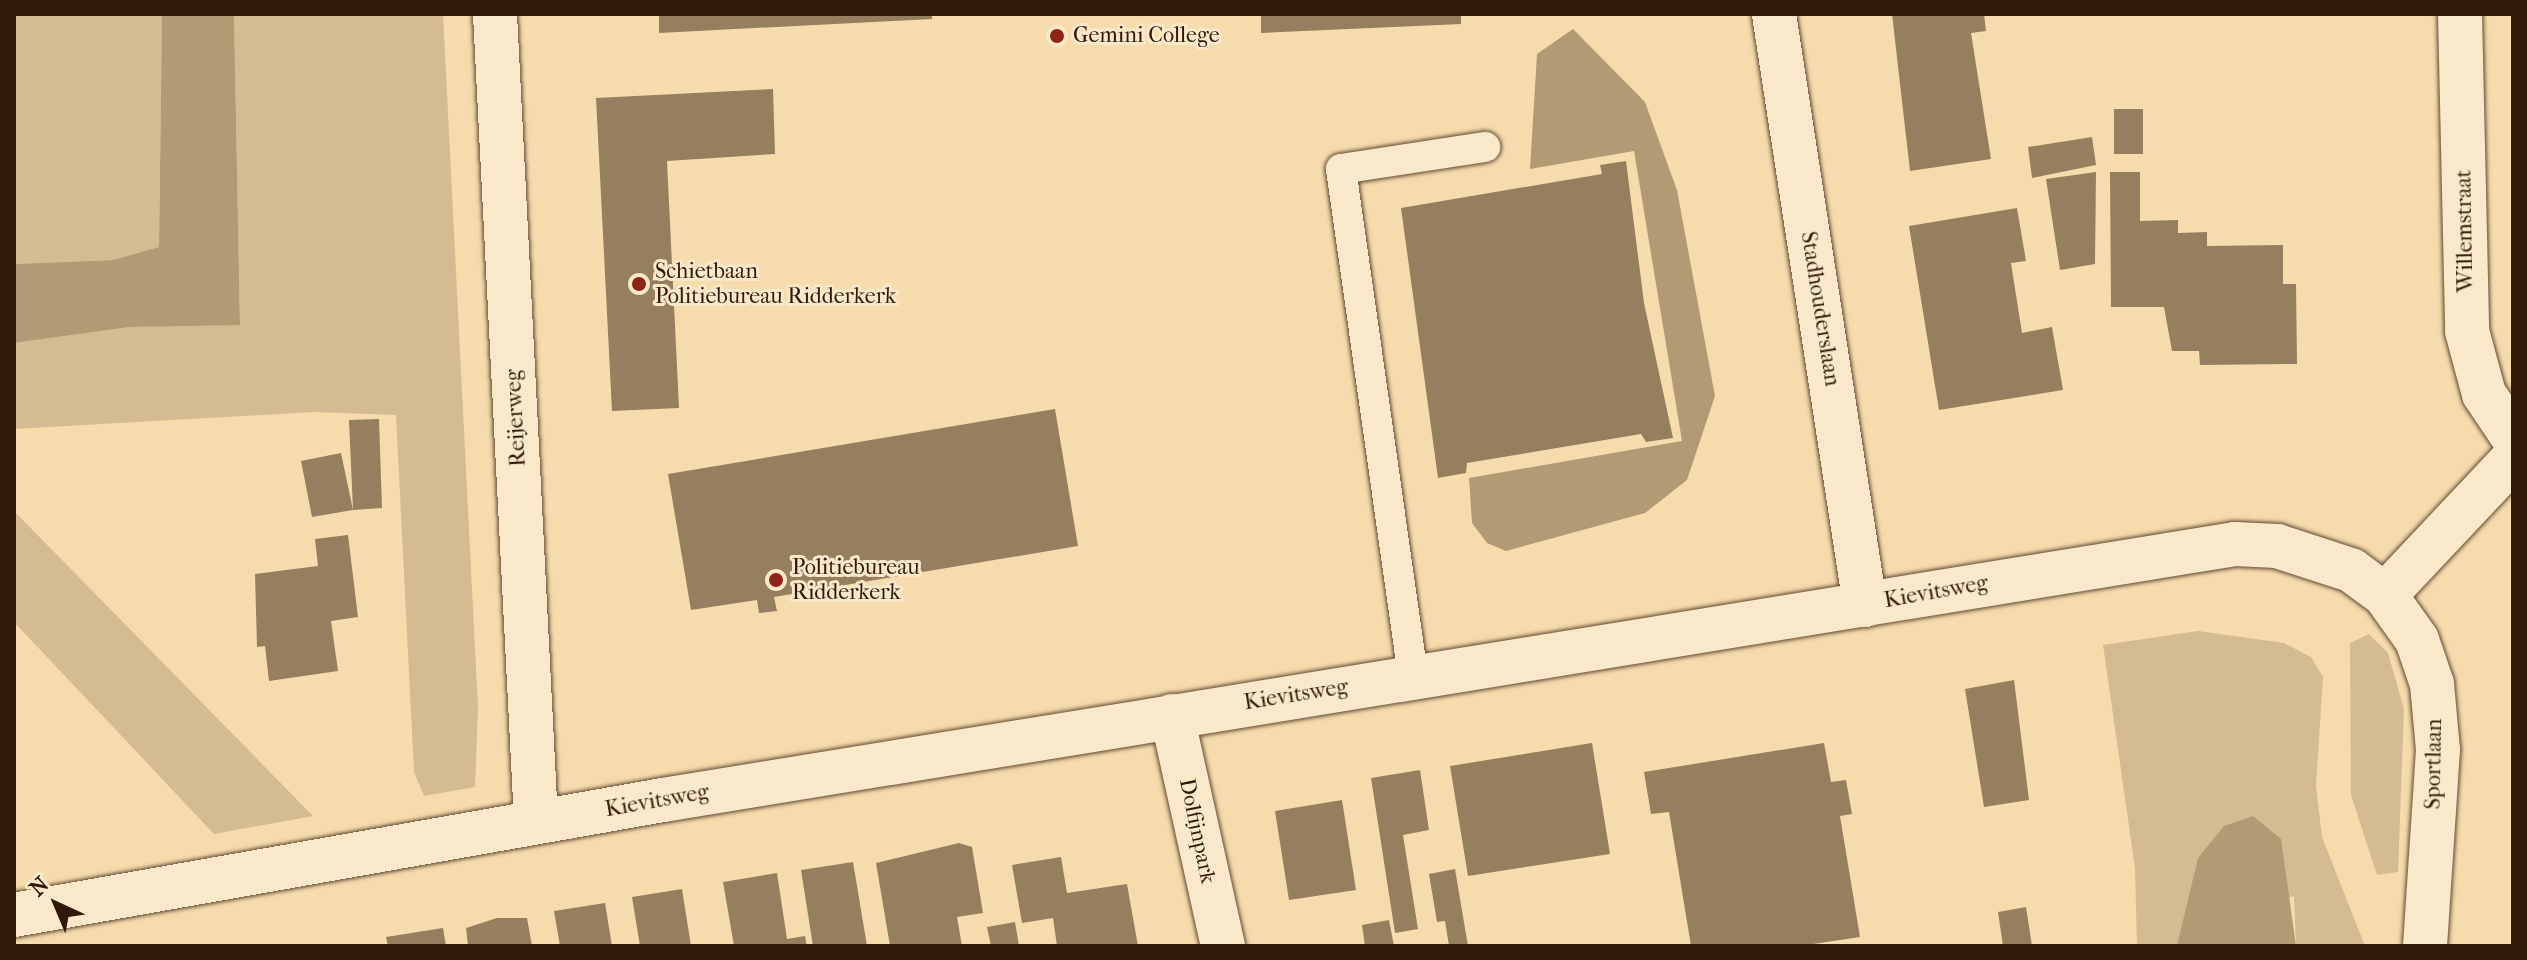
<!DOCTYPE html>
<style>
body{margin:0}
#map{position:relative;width:2527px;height:960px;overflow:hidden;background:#f6dcad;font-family:"IM FELL French Canon",serif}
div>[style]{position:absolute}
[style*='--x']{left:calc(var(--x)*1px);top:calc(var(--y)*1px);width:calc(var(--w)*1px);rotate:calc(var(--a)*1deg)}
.green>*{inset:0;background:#d4bb91}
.water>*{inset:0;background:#b29a75}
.building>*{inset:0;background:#967f5e}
.roads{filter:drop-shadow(0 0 2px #614a32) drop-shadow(0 0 2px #614a32)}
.lane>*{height:30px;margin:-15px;padding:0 15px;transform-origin:15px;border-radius:15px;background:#f9e8ca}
.street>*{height:44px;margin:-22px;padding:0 22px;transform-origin:22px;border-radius:22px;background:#f9e8ca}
.secondary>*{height:44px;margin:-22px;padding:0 22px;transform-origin:22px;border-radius:22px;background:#f9e8ca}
.dots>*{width:22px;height:22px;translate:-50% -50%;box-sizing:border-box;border:4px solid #f9e8ca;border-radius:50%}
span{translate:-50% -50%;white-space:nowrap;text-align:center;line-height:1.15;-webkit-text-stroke:6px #f9e8ca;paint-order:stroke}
.poi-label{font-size:22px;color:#2f1a09}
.left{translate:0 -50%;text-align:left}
.street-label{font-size:22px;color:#2f1a09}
.frame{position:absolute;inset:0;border:16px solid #2f1a09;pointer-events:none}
.north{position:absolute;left:16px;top:864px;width:80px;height:80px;-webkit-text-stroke:6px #f9e8ca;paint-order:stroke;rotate:316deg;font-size:22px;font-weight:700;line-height:32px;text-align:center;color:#2f1a09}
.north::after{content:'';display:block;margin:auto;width:28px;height:36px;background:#2f1a09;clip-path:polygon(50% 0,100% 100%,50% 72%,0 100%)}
</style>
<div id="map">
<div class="green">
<div style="clip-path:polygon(14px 14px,162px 14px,159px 247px,113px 260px,14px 264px)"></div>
<div style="clip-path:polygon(234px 14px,443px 14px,478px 708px,475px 787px,424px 796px,414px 772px,396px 415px,314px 412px,14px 429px,14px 343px,130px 327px,240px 324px)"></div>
<div style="clip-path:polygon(14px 511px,313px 816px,214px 834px,14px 622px)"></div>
<div style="clip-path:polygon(2198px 631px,2284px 643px,2311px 657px,2323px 677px,2316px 786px,2322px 837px,2365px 946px,2296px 946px,2294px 896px,2182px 931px,2177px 946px,2137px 946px,2135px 868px,2103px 645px)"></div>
<div style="clip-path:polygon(2369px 634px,2388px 653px,2404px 709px,2398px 872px,2377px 875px,2351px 795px,2350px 643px)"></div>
</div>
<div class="water">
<div style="clip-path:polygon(162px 14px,234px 14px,240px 325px,130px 327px,14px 343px,14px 264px,113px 260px,159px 247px)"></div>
<div style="clip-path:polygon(1573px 29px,1645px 102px,1677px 190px,1715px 396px,1687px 480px,1645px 513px,1506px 551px,1487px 543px,1472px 523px,1469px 478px,1682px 441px,1634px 151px,1530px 169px,1537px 54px)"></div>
<div style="clip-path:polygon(2253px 816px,2281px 839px,2296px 946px,2177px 946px,2198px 858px,2224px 826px)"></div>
</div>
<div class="building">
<div style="clip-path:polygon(659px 14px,932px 14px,932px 19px,659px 33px)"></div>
<div style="clip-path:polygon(1261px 14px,1461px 14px,1461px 24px,1261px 33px)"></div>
<div style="clip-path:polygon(1892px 14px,1984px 14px,1986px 31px,1971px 33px,1991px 159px,1910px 171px)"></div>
<div style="clip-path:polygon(773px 89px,775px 154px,667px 161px,679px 408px,612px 411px,596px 98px)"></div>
<div style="clip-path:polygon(2114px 109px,2143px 109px,2143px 154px,2114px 154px)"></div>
<div style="clip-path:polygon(2092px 137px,2096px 165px,2032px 178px,2028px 147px)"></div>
<div style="clip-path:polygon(1626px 161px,1644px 303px,1673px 438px,1646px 442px,1641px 434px,1467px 463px,1466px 473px,1438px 478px,1401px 208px,1602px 174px,1600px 165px)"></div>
<div style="clip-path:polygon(2096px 172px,2095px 264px,2060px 270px,2046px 179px)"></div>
<div style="clip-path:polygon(2110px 172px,2140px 172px,2140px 221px,2178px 220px,2178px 233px,2207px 232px,2207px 246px,2283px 245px,2283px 284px,2296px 284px,2297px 364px,2200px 365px,2199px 351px,2172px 351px,2164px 307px,2111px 307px)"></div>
<div style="clip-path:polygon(2017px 208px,2026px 261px,2011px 263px,2022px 333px,2052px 327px,2063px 390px,1939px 410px,1909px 226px)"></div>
<div style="clip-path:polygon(1055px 409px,1078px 546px,774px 597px,777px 611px,759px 613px,757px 600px,691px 610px,668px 474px)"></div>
<div style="clip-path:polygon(379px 419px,382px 508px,353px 510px,349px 420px)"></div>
<div style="clip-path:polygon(341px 453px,353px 510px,312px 517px,301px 461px)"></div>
<div style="clip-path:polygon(348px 535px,358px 617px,331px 621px,338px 671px,269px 681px,265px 646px,257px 647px,255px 574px,318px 566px,315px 539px)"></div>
<div style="clip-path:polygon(2014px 680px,2029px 800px,1984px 807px,1965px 689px)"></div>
<div style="clip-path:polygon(1592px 743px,1610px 854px,1468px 876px,1450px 766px)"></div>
<div style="clip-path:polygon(1824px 743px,1831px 782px,1846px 780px,1852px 814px,1840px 816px,1860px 937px,1800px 946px,1691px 946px,1669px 812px,1651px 814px,1644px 772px)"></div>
<div style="clip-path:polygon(1420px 770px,1429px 830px,1403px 835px,1418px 929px,1395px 933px,1371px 778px)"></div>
<div style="clip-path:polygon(1342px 800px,1356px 890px,1289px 900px,1275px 811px)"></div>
<div style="clip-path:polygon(959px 843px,972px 847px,983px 913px,957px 917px,962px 946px,890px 946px,876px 863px)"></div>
<div style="clip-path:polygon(1061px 857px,1067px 893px,1127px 884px,1138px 946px,1057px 946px,1053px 918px,1022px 923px,1012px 865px)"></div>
<div style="clip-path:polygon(853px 862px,867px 946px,813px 946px,801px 870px)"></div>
<div style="clip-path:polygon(1455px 869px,1468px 946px,1449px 946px,1445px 921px,1437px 922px,1429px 874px)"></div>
<div style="clip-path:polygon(777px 873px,787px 939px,805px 936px,807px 946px,734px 946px,723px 882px)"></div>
<div style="clip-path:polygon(682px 889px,691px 946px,640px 946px,632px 897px)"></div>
<div style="clip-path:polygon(605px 903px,612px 946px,560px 946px,554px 911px)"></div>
<div style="clip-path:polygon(2026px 907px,2032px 946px,2003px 946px,1998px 912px)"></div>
<div style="clip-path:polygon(497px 918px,527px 918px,532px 946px,468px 946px,466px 928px)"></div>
<div style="clip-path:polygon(1389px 920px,1394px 946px,1365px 946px,1362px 925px)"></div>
<div style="clip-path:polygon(1015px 922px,1019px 946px,991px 946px,987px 927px)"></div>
<div style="clip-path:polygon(443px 928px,446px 946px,388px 946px,386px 937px)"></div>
</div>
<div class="roads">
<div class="lane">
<div style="--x:1413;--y:676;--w:512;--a:-98.08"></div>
<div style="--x:1341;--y:169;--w:146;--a:-8.7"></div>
</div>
<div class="street">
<div style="--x:495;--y:14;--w:808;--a:87.09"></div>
<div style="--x:1774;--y:14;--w:598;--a:81.25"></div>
<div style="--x:2460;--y:14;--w:317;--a:88.7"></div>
<div style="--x:2467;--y:331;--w:65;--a:74.9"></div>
<div style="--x:2484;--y:394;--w:52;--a:56"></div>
<div style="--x:2385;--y:595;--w:187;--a:-46.7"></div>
<div style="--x:1172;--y:716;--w:236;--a:77.5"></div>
</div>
<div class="secondary">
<div style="--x:14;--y:915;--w:659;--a:-10.05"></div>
<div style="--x:663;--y:800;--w:1593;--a:-9.25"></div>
<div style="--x:2235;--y:544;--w:42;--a:2.7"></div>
<div style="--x:2277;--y:546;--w:78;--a:18"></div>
<div style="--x:2351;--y:570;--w:42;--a:36.3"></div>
<div style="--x:2385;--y:595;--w:55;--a:54.6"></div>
<div style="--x:2417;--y:640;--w:46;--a:71.2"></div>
<div style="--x:2432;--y:684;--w:66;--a:84.8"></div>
<div style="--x:2438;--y:750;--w:196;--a:93.8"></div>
</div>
</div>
<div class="dots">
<div style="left:1057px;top:36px;background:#8f2418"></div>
<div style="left:639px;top:284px;background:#8f2418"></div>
<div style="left:776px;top:580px;background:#8f2418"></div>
</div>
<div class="poi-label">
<span class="left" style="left:1073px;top:36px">Gemini College</span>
<span class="left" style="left:655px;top:284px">Schietbaan<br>Politiebureau Ridderkerk</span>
<span class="left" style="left:792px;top:580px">Politiebureau<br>Ridderkerk</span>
</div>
<div class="street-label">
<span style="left:2465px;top:231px;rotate:-91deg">Willemstraat</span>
<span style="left:1820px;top:309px;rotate:81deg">Stadhouderslaan</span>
<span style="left:516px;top:418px;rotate:-93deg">Reijerweg</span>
<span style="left:1936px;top:592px;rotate:-10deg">Kievitsweg</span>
<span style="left:1296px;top:695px;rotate:-9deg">Kievitsweg</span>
<span style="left:2434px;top:764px;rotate:-89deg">Sportlaan</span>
<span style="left:657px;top:801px;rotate:-10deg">Kievitsweg</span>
<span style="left:1197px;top:831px;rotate:78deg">Dolfijnpark</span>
</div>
<div class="frame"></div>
<div class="north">N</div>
</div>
